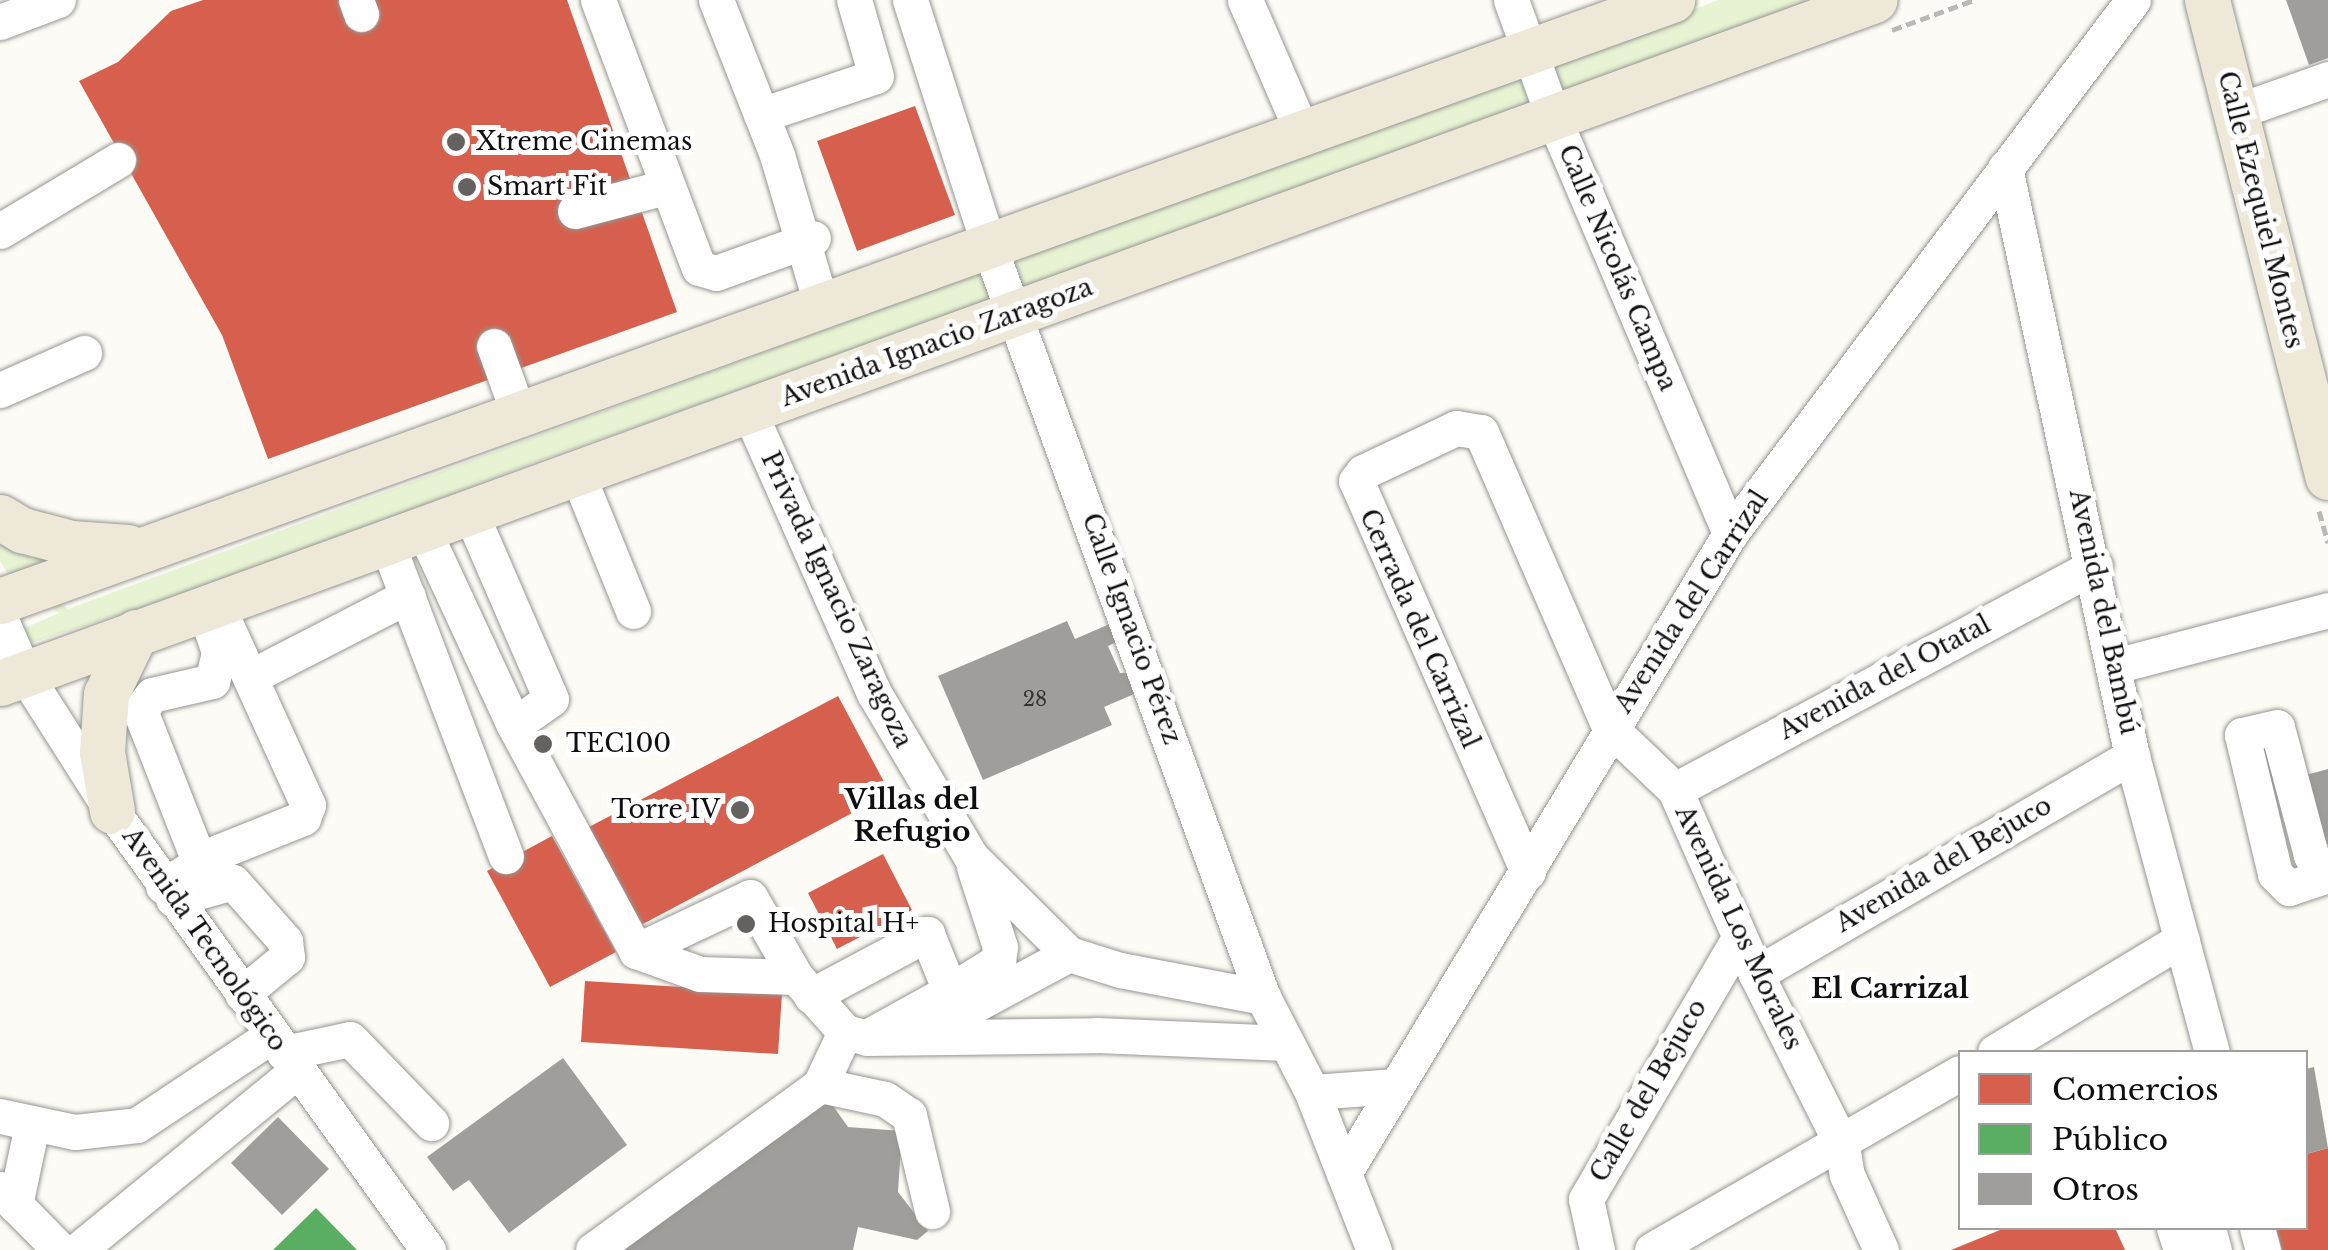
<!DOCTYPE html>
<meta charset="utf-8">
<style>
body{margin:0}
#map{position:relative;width:2328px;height:1250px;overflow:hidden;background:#fcfbf5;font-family:"Libre Baskerville",serif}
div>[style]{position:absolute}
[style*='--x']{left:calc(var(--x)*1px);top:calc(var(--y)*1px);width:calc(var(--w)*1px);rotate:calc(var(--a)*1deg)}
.green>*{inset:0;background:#e7f3d3}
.shops>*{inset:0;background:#d6604d}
.public>*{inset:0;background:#5aae61}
.building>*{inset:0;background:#a09e9a}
.path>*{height:5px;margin-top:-2.5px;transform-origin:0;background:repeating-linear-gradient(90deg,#b9b9b8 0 10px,transparent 0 15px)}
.roads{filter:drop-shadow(0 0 2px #969693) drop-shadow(0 0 2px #969693)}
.minor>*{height:35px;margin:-17.5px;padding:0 17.5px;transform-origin:17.5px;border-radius:17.5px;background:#fffefe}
.major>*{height:45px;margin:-22.5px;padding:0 22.5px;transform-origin:22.5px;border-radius:22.5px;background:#eee8d9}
.dots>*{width:28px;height:28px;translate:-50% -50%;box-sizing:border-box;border:5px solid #fff;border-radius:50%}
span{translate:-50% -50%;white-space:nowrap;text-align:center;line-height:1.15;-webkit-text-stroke:10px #fff;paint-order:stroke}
.number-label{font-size:20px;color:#343432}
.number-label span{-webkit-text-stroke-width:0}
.poi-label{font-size:25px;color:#101010}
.left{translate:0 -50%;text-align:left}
.right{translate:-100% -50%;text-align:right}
.street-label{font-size:25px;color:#101010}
.neighbourhood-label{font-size:28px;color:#101010;font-weight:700}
.legend{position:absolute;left:1958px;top:1050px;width:350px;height:180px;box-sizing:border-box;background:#fff;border:2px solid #9f9f9f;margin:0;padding:12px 18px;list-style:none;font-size:30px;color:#101010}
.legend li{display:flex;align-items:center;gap:20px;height:50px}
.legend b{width:50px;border:2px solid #9f9f9f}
</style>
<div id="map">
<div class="green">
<div style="clip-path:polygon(1719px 0,1837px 0,533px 463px,239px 576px,0 653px,0 639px,59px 613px,11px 579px,0 561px,0 531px,87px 558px,20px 574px,68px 609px)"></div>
</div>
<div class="shops">
<div style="clip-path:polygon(203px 0,567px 0,677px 312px,268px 459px,222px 335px,79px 81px,118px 62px,171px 11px)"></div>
<div style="clip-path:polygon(915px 106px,955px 215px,857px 251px,817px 141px)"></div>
<div style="clip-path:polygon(838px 696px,890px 793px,641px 925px,589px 827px)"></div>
<div style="clip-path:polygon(552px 836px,616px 952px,550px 987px,487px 871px)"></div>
<div style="clip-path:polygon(883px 854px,912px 910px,837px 949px,808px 893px)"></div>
<div style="clip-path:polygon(585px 981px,782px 993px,778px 1054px,581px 1042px)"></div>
<div style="clip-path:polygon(2328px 1148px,2328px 1250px,2282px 1250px,2276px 1228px,2306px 1228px,2306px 1154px)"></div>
<div style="clip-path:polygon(2005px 1228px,2115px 1228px,2125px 1250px,1951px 1250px)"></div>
</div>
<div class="public">
<div style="clip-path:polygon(316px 1208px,357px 1250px,273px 1250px)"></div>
</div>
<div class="building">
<div style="clip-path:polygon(2286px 0,2328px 0,2328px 58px,2309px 65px)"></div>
<div style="clip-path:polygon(1067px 621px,1075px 639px,1112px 623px,1119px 641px,1108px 646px,1120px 673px,1133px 673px,1141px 691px,1104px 707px,1112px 725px,983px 780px,938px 676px)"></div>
<div style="clip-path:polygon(2328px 769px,2328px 844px,2324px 845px,2306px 775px)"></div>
<div style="clip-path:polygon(563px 1058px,627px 1145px,509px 1233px,469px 1180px,453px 1191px,427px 1157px)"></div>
<div style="clip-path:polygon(2314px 1067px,2328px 1148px,2306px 1154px,2306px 1069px)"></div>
<div style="clip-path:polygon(826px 1096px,848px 1127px,902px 1131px,898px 1192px,928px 1231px,917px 1240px,858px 1227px,853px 1250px,601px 1250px)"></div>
<div style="clip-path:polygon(278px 1117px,329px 1169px,282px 1215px,231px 1163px)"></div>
</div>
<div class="path">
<div style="--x:1892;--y:30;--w:87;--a:-20.1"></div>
<div style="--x:2319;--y:511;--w:33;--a:74"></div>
</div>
<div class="roads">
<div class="minor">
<div style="--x:356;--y:0;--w:15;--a:70"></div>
<div style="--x:598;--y:0;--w:286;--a:69.4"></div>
<div style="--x:699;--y:268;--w:18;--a:16"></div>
<div style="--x:716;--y:273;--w:103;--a:-19.8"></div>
<div style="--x:716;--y:0;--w:167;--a:68.5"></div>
<div style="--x:777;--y:155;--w:159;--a:73.5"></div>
<div style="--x:910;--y:0;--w:258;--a:72.2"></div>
<div style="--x:989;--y:246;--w:799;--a:69.96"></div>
<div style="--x:1263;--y:997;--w:107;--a:62.7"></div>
<div style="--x:1312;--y:1092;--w:170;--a:68.6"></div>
<div style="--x:1245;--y:0;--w:144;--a:66.6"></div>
<div style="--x:1511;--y:0;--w:127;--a:70.1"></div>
<div style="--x:1554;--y:119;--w:451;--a:67"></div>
<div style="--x:0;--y:22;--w:62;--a:-20.8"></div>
<div style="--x:2235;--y:112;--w:99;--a:-19.5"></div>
<div style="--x:761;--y:115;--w:121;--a:-18.7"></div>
<div style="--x:876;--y:76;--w:79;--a:-106.1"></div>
<div style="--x:2005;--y:168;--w:602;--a:77.81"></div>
<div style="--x:2132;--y:756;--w:307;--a:74.9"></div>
<div style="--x:575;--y:211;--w:93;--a:-14.9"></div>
<div style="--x:0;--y:231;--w:138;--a:-31"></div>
<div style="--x:494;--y:346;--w:73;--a:70.1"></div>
<div style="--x:0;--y:390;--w:92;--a:-23.8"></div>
<div style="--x:749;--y:411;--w:308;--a:66.1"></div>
<div style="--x:874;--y:693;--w:191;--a:59.4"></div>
<div style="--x:971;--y:857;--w:138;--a:44.7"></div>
<div style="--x:1069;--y:954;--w:53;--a:17.4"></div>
<div style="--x:1120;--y:970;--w:146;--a:10.7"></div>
<div style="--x:577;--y:473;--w:149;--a:67.9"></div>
<div style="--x:423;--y:529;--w:216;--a:65.1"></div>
<div style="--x:514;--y:725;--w:45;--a:-35.1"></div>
<div style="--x:551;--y:699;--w:204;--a:-113.4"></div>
<div style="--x:387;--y:543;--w:335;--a:69.2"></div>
<div style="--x:0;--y:618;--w:60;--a:66.4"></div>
<div style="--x:24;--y:673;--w:164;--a:57.5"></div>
<div style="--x:112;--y:811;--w:541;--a:54.25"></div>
<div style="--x:2115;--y:666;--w:220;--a:-14.7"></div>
<div style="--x:254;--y:675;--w:173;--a:-27.2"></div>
<div style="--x:514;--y:725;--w:257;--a:61.6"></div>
<div style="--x:636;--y:951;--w:68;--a:19.8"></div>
<div style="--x:700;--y:974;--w:96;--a:1.8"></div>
<div style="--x:1675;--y:790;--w:476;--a:-28.1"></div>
<div style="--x:201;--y:866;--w:168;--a:-111.4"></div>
<div style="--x:140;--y:710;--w:19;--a:-51"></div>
<div style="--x:152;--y:695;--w:62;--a:-13.1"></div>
<div style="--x:212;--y:681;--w:30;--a:-76"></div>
<div style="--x:219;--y:652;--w:39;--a:-109"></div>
<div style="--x:1528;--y:872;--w:427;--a:-113.7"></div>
<div style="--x:1356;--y:481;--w:11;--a:-52"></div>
<div style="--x:1363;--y:472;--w:103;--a:-25.3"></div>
<div style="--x:1456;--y:428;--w:25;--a:9"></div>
<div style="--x:1481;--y:432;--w:323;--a:66.5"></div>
<div style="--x:1610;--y:728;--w:90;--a:43.6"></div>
<div style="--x:1675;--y:790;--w:201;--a:66.2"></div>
<div style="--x:1756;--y:974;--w:191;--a:63.3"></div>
<div style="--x:1842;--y:1145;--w:30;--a:81"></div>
<div style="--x:1847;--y:1175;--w:82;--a:65.6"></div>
<div style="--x:2324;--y:876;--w:25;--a:-122"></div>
<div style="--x:2311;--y:855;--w:132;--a:-104.9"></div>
<div style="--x:2277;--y:727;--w:36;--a:167"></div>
<div style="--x:2242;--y:735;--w:143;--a:76.6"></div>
<div style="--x:2275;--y:874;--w:20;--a:45"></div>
<div style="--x:2289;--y:888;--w:41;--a:-18.4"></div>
<div style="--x:163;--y:886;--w:65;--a:-31.7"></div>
<div style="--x:218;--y:852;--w:92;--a:-21.8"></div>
<div style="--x:303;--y:818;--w:14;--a:-69"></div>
<div style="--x:308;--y:805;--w:222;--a:-114.5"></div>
<div style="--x:173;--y:899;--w:62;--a:-15.8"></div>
<div style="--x:233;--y:882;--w:79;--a:48.6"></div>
<div style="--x:285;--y:941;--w:16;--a:83"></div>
<div style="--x:287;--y:957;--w:58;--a:140.6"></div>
<div style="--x:636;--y:951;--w:126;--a:-25.3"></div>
<div style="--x:750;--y:897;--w:92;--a:60.1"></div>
<div style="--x:796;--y:977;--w:74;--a:48.3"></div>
<div style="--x:845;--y:1032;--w:23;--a:15"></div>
<div style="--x:867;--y:1038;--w:230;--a:-0.7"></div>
<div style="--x:1097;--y:1035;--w:189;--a:2.4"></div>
<div style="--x:1756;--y:974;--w:435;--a:-30.1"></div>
<div style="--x:950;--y:991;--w:57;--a:-32"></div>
<div style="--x:998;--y:961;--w:14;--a:-82"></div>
<div style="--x:1000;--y:947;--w:84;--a:-108"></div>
<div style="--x:811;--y:996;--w:132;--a:-28.1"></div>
<div style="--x:927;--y:934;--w:61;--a:68"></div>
<div style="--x:950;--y:991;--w:95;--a:151"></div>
<div style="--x:928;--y:1030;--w:160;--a:-28.3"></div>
<div style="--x:1995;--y:1052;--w:218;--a:-31.1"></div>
<div style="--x:284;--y:1053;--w:67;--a:-12"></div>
<div style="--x:350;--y:1039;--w:117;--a:46"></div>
<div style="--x:820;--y:1085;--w:66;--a:12.2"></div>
<div style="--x:885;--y:1099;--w:29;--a:34"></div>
<div style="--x:909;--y:1115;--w:99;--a:76.5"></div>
<div style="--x:1312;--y:1092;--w:84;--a:-4.1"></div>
<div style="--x:0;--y:1116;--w:77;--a:12"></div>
<div style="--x:75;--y:1132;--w:62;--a:-6.4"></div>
<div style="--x:137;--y:1125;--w:161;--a:-33.6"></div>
<div style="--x:1344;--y:1173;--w:747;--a:-58.87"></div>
<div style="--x:1730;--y:534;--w:669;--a:-52.96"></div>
<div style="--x:0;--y:1189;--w:86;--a:45.5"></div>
<div style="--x:15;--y:1205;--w:82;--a:-78"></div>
<div style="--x:2174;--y:1228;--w:23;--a:72"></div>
<div style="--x:2208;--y:1228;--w:23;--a:75"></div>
<div style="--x:2257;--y:1228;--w:23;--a:75"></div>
<div style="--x:78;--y:1250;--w:283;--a:-39.3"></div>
<div style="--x:593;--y:1250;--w:281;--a:-36"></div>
<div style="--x:820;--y:1085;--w:59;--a:-64.7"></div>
<div style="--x:1597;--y:1250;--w:52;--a:-102.2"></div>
<div style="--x:1586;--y:1199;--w:303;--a:-59.6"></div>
<div style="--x:1652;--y:1250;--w:355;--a:-29.9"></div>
</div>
<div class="major">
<div style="--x:2207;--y:0;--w:492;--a:75.8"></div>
<div style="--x:0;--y:517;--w:26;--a:31"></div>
<div style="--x:22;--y:530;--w:51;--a:14.9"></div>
<div style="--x:71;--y:543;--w:57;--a:4"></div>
<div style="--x:0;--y:601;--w:1777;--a:-19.77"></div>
<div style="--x:0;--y:683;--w:1995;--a:-20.02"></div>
<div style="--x:112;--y:811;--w:60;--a:-99.6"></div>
<div style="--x:102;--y:752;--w:58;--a:-86.1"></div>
<div style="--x:106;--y:694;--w:69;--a:-64.2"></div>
</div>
</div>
<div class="dots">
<div style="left:456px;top:142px;background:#636260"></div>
<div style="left:467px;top:187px;background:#636260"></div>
<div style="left:543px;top:744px;background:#636260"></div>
<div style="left:740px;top:810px;background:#636260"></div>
<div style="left:746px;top:924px;background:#636260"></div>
</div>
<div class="number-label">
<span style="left:1035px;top:699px">28</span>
</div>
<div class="poi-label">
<span class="left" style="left:476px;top:142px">Xtreme Cinemas</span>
<span class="left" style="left:487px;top:187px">Smart Fit</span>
<span class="left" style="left:566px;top:744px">TEC100</span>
<span class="right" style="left:720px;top:810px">Torre IV</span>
<span class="left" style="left:768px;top:924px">Hospital H+</span>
</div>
<div class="street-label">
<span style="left:2260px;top:210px;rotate:76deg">Calle Ezequiel Montes</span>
<span style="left:1617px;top:268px;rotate:67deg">Calle Nicolás Campa</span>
<span style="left:937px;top:343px;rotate:-20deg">Avenida Ignacio Zaragoza</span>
<span style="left:836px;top:600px;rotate:65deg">Privada Ignacio Zaragoza</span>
<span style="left:1692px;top:602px;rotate:-57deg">Avenida del Carrizal</span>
<span style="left:2103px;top:612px;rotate:78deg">Avenida del Bambú</span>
<span style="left:1131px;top:629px;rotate:70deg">Calle Ignacio Pérez</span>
<span style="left:1419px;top:629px;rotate:66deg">Cerrada del Carrizal</span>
<span style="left:1885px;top:678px;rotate:-28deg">Avenida del Otatal</span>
<span style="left:1944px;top:865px;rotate:-30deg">Avenida del Bejuco</span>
<span style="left:1738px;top:928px;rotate:65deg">Avenida Los Morales</span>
<span style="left:204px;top:940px;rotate:55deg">Avenida Tecnológico</span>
<span style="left:1649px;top:1091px;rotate:-60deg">Calle del Bejuco</span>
</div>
<div class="neighbourhood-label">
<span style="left:912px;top:816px">Villas del<br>Refugio</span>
<span style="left:1890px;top:989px">El Carrizal</span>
</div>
<ul class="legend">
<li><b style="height:28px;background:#d6604d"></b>Comercios</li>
<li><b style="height:28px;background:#5aae61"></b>Público</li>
<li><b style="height:28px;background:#a09e9a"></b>Otros</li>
</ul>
</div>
